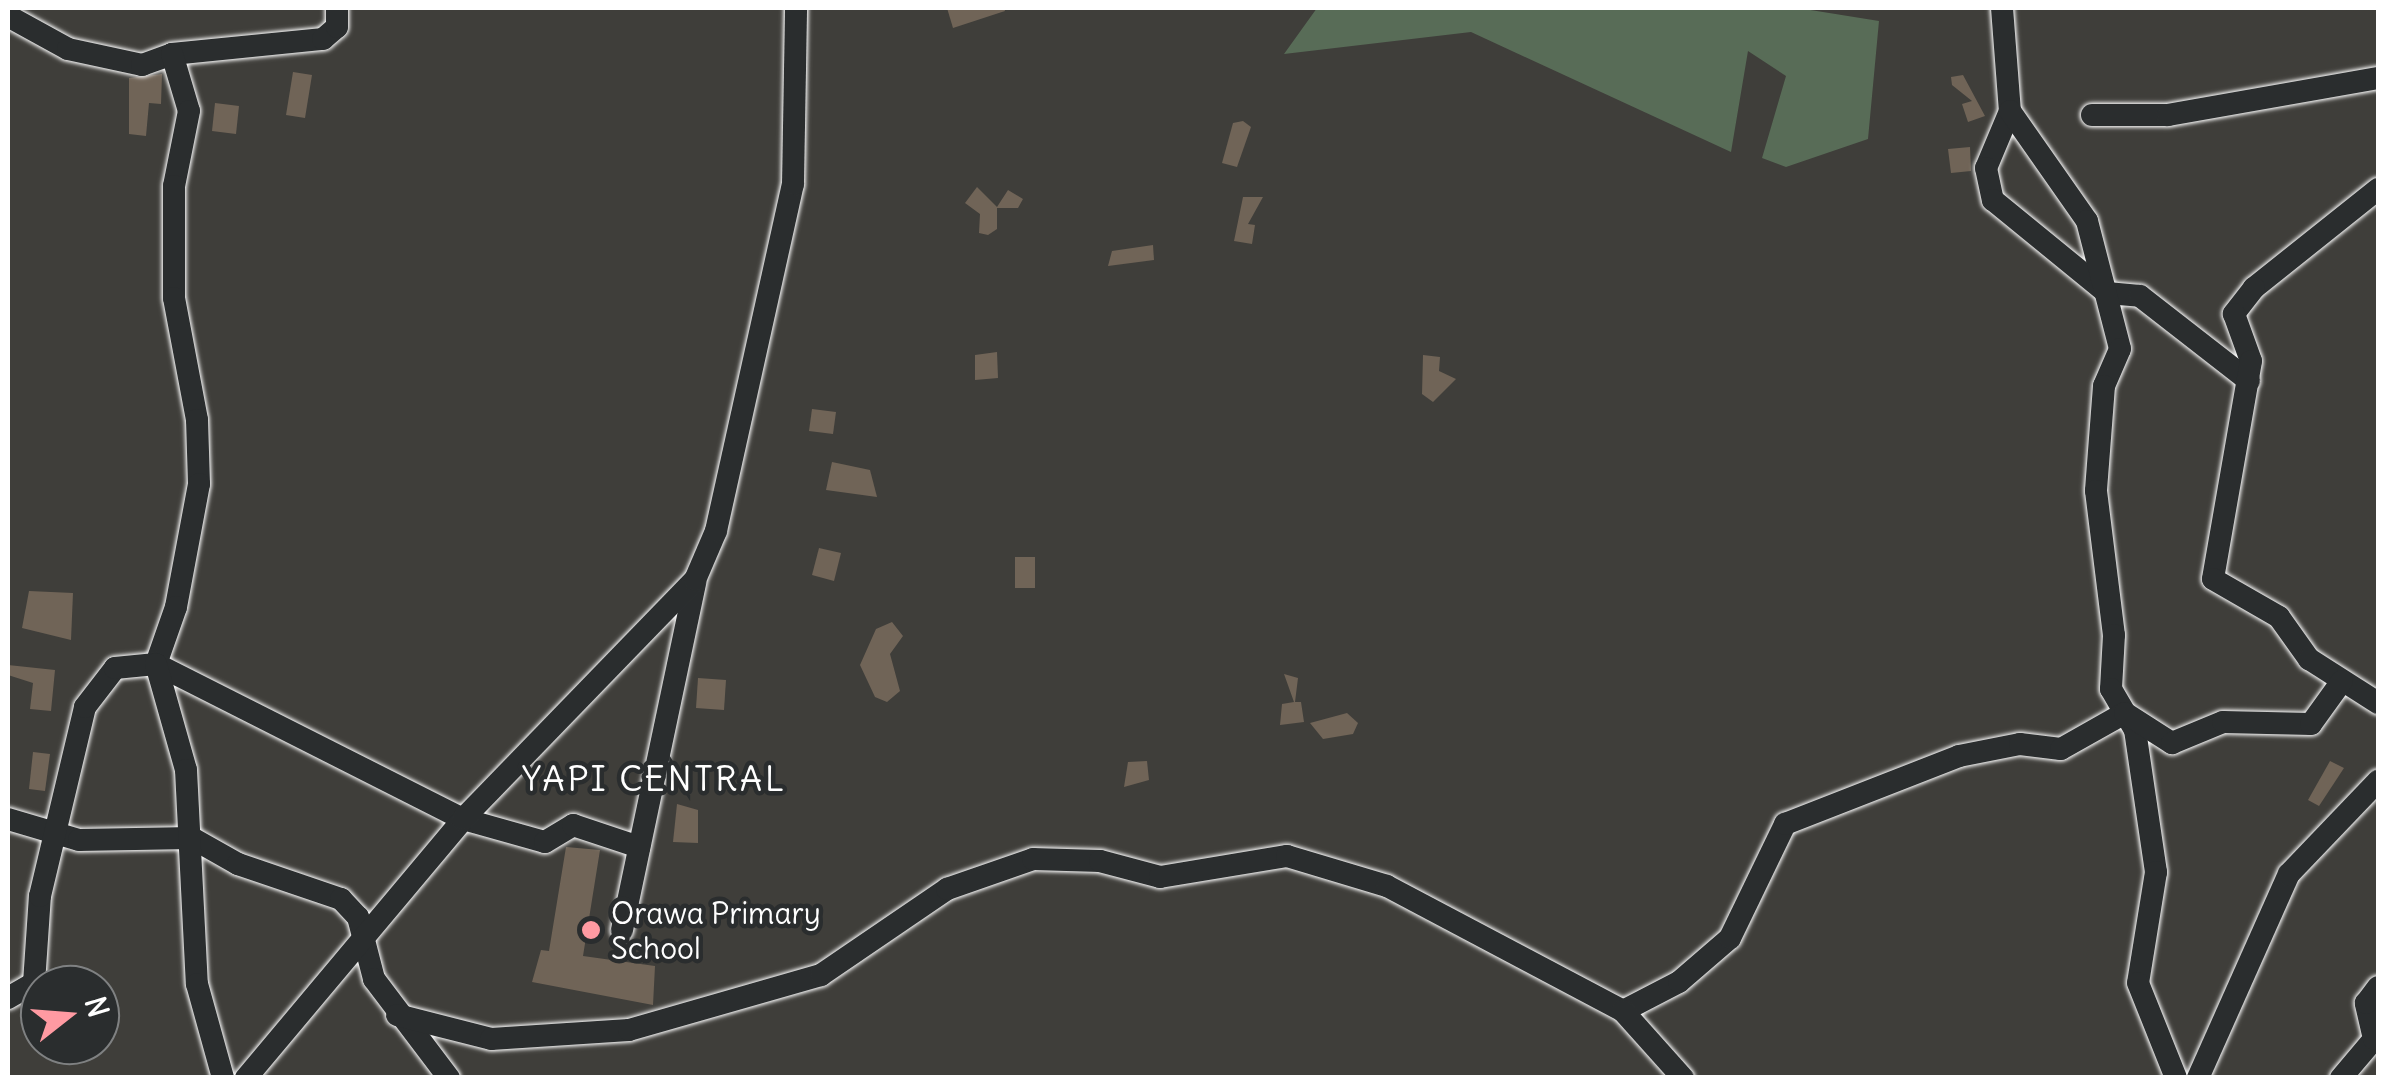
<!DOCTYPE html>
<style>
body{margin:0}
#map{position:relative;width:2386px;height:1085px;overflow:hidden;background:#3f3e3a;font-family:Delius,sans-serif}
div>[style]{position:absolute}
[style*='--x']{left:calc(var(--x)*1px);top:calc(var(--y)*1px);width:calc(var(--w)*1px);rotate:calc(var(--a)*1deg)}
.green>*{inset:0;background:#586c57}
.building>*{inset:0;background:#706457}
.roads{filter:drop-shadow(0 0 2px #fff) drop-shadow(0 0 2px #fff)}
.minor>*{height:22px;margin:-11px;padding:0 11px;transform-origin:11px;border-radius:11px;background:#2a2d2e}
.dots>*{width:28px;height:28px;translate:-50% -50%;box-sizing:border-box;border:5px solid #2a2d2e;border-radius:50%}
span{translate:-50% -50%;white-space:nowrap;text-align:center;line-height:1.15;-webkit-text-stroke:9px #2a2d2e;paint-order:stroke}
.poi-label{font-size:30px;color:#fff}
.left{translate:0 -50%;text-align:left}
.quarter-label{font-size:35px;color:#fff;letter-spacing:2.5px}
.frame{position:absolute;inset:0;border:10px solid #fff;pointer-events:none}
.north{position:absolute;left:20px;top:965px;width:100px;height:100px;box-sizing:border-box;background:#2a2d2e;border:2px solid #7f8182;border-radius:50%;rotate:73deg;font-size:28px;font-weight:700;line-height:40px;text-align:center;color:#fff}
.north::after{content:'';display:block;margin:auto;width:35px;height:45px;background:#ff9aa2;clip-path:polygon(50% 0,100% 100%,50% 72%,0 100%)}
</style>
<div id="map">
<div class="green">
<div style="clip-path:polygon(1317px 8px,1798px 8px,1879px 21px,1868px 139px,1786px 167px,1762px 158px,1786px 76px,1748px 51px,1731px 152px,1471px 32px,1284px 54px)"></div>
</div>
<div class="building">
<div style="clip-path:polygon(947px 8px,1004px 8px,1005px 11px,953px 28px)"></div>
<div style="clip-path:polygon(293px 72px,312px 75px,305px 118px,286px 115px)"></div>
<div style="clip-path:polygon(162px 74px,161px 104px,149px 103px,146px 136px,129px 134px,129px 78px)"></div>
<div style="clip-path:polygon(1963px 75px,1985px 116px,1968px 122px,1962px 104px,1972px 101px,1952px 85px,1951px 77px)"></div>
<div style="clip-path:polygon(215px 103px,239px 106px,236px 134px,212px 131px)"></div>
<div style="clip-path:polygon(1243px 121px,1251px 127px,1237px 167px,1222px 163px,1233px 123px)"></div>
<div style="clip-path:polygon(1970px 147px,1971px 171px,1951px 173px,1948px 149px)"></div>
<div style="clip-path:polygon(977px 187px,997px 207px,1008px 190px,1023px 199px,1018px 208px,997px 208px,997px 229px,988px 235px,979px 233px,980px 214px,965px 203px)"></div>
<div style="clip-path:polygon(1243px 197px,1263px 197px,1248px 224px,1255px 225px,1252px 244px,1234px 241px)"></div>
<div style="clip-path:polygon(1153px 245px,1154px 260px,1108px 266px,1112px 251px)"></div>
<div style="clip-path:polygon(997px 352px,998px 378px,975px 380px,975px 355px)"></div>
<div style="clip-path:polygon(1423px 355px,1440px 357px,1439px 371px,1456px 379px,1433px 402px,1422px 394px)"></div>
<div style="clip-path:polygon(812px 409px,836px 412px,833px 434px,809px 431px)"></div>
<div style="clip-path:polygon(832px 462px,870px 470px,877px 497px,826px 490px)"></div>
<div style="clip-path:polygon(819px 548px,841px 553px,834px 581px,812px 575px)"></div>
<div style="clip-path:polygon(1015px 557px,1035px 557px,1035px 588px,1015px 588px)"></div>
<div style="clip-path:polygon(29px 591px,73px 593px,71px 640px,22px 628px)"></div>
<div style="clip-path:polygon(892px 622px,903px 636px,890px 654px,900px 691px,887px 702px,875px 697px,860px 665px,876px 629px)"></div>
<div style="clip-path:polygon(8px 665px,55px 670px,51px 711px,30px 709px,33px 683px,8px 675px)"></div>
<div style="clip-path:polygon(1284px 674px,1298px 678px,1295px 702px,1301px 702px,1304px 722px,1280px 725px,1282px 704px,1294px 702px)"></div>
<div style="clip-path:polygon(698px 678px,726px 680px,724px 710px,696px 708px)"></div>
<div style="clip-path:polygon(1347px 713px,1358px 723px,1353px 734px,1323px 739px,1310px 723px)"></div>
<div style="clip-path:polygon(33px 752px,50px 754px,45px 791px,29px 789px)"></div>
<div style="clip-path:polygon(1147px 761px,1149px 780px,1124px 787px,1128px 762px)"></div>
<div style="clip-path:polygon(2330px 761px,2344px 768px,2319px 806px,2308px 800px)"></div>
<div style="clip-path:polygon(677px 804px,698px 810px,698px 843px,673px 842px)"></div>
<div style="clip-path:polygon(566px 847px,600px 850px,583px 956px,655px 966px,653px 1005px,532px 982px,541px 950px,549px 951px)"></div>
</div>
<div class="roads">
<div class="minor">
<div style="--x:2002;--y:8;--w:103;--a:85.6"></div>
<div style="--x:2010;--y:111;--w:62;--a:112.8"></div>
<div style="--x:1986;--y:168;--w:33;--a:78"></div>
<div style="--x:1993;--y:200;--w:147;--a:39.2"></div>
<div style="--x:2107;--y:293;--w:33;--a:5"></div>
<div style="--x:2140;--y:296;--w:138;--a:37.9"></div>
<div style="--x:8;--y:16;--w:68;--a:28.8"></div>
<div style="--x:68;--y:49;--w:76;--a:12.2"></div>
<div style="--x:142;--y:65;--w:32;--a:-20"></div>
<div style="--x:172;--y:54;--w:152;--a:-5.7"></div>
<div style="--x:323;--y:39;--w:18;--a:-41"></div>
<div style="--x:337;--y:27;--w:19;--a:-90"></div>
<div style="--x:172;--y:54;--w:59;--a:73.4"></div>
<div style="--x:189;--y:111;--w:76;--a:101.3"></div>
<div style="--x:174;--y:186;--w:112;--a:90"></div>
<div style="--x:174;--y:298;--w:124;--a:79.3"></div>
<div style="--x:197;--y:420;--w:64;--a:88.2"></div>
<div style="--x:199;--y:484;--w:125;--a:100.6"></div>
<div style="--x:176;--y:607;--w:60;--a:109.3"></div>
<div style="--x:156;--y:664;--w:344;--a:26.8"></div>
<div style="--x:463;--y:819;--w:85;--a:15.7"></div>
<div style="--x:545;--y:842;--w:33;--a:-31"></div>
<div style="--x:573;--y:825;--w:70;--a:18.4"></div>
<div style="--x:2010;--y:111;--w:134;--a:55"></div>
<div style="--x:2087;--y:221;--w:132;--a:75.5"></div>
<div style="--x:2120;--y:349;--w:40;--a:113.4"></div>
<div style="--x:2104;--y:386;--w:105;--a:94.4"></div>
<div style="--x:2096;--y:491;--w:145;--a:82.9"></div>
<div style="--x:2114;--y:635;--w:54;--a:93.2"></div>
<div style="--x:2111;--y:689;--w:48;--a:59.7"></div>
<div style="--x:2135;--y:730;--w:144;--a:81.6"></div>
<div style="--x:2156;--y:872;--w:112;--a:99.2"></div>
<div style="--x:2138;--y:983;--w:102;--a:68.2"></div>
<div style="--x:2092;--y:115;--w:76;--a:0"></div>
<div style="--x:2168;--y:115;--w:213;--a:-10"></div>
<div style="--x:2378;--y:189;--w:159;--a:141.4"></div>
<div style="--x:2254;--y:288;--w:33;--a:128"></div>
<div style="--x:2234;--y:314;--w:50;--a:70.1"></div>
<div style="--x:2251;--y:361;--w:221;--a:99.9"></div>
<div style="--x:2213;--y:579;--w:76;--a:29.9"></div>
<div style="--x:2279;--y:617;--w:52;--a:54.5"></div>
<div style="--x:2309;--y:659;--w:82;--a:32.5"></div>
<div style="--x:8;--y:819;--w:74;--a:16.5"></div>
<div style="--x:79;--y:840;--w:113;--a:-1"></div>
<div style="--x:192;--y:838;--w:53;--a:29.5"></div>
<div style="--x:238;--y:864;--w:109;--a:18.8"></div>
<div style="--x:341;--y:899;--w:25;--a:47"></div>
<div style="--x:358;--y:917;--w:64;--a:75.5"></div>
<div style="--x:374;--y:979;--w:124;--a:52.9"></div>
<div style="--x:622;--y:930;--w:355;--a:-78.1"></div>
<div style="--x:8;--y:998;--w:30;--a:-30"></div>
<div style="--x:34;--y:983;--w:87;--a:-86.1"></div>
<div style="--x:40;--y:896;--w:194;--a:-76.6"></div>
<div style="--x:85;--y:707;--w:49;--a:-52.4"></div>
<div style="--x:115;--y:668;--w:41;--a:-5.6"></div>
<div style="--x:156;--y:664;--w:110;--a:74.2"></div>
<div style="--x:186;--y:770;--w:214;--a:87.1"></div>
<div style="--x:197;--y:984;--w:98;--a:74.5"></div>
<div style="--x:1623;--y:1011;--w:63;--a:-27.4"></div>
<div style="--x:1679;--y:982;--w:67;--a:-40.8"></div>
<div style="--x:1730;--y:938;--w:127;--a:-64.2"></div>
<div style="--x:1785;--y:824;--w:187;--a:-21.3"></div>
<div style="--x:1959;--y:756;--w:62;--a:-11.1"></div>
<div style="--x:2020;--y:744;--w:41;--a:7"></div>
<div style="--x:2061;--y:749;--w:73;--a:-29.4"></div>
<div style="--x:2125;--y:713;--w:56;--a:32.6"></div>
<div style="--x:2172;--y:743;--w:55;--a:-22.4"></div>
<div style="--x:2223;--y:722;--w:88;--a:1.3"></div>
<div style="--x:2311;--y:724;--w:53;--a:-54.2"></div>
<div style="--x:397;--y:1015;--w:97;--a:14.3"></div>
<div style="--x:491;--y:1039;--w:138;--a:-3.7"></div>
<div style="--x:629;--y:1030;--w:200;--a:-16"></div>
<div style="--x:821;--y:975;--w:153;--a:-34.3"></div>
<div style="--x:947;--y:889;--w:91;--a:-19.2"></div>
<div style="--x:1033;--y:859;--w:67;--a:1.7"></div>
<div style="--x:1100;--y:861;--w:62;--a:14.9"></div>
<div style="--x:1160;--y:877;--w:129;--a:-9.4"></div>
<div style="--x:1287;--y:856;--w:104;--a:16.7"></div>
<div style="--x:1387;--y:886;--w:267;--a:27.9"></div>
<div style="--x:1623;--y:1011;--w:90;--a:48.2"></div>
<div style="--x:246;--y:1078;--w:338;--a:-50"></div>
<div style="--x:463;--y:819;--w:333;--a:-45.9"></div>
<div style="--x:695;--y:580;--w:53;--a:-66.8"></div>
<div style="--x:716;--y:531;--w:355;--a:-77.5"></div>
<div style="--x:793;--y:184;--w:176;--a:-89"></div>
<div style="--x:2198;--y:1078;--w:223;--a:-66"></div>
<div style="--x:2289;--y:874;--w:129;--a:-46.3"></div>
<div style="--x:2341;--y:1078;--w:51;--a:-49.8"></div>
<div style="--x:2374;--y:1039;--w:37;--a:-103"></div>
<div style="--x:2366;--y:1003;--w:20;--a:-53"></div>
</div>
</div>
<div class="dots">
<div style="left:591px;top:930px;background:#ff9aa2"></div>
</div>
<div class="poi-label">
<span class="left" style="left:611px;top:930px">Orawa Primary<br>School</span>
</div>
<div class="quarter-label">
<span style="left:654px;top:778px">YAPI CENTRAL</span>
</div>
<div class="frame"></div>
<div class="north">N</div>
</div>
